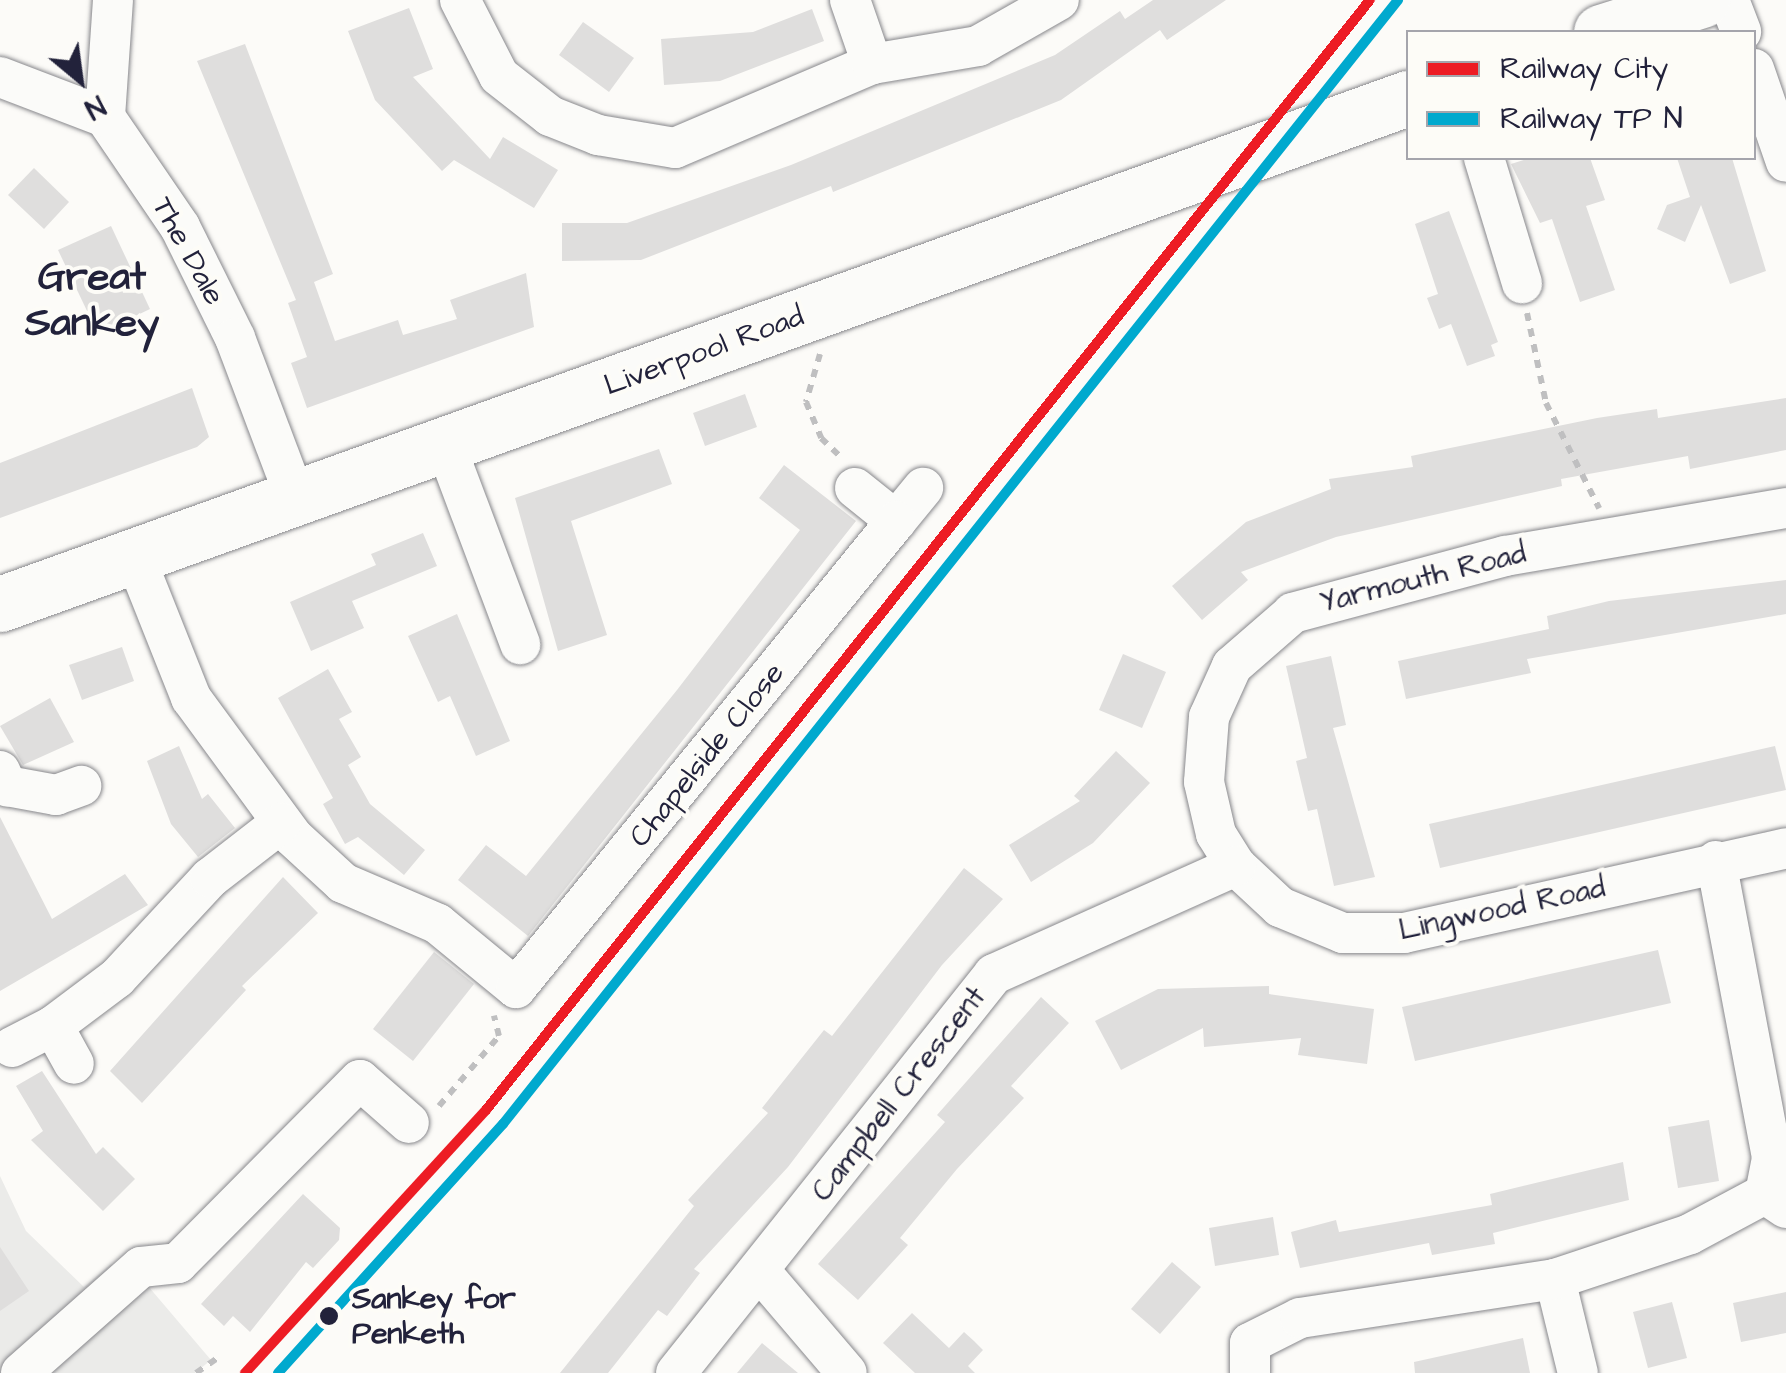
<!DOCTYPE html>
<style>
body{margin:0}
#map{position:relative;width:1786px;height:1373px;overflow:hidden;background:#fcfbf8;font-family:"Architects Daughter",sans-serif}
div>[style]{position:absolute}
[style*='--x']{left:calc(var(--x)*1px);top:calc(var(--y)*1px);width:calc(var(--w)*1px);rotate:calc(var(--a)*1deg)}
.built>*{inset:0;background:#ebebe9}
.building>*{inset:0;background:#dfdedd}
.path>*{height:6px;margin-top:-3px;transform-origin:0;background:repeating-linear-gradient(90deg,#bfbfc0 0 8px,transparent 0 16px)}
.roads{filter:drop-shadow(0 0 2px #88888c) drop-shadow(0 0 2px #88888c)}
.minor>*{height:40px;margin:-20px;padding:0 20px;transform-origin:20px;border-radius:20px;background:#fbfbf9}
.highway>*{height:55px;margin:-27.5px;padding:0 27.5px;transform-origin:27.5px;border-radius:27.5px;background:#fbfbf9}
.rail-1>*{height:10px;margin:-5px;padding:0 5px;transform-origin:5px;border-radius:5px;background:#ed1c24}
.rail-2>*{height:10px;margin:-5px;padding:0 5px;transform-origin:5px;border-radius:5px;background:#00a9ce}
.dots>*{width:28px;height:28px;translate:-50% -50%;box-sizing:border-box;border:5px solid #fdfcf7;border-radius:50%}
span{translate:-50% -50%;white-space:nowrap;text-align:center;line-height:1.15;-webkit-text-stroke:8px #fdfcf7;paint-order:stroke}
.street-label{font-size:30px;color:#22223b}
.stop-label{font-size:30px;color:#22223b;font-weight:700}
.left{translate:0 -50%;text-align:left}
.district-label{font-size:40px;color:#22223b;font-weight:700}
.legend{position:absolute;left:1406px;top:30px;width:350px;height:130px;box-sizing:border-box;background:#fdfcf7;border:2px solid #a5a5ac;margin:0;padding:12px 18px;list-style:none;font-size:30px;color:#22223b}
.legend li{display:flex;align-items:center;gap:20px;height:50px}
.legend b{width:50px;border:2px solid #a5a5ac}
.north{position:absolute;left:30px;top:30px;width:100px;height:100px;-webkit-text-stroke:8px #fdfcf7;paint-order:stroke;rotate:151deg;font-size:28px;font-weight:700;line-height:40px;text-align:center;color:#22223b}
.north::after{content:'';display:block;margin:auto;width:35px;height:45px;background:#22223b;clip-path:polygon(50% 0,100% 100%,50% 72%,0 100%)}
</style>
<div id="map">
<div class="built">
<div style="clip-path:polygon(0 1176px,26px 1231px,84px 1287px,111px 1264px,148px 1286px,211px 1360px,195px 1373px,0 1373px)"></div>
</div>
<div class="building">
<div style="clip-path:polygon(1153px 0,1226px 0,1167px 40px,1160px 30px,1061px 100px,833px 192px,831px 186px,641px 260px,562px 261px,562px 223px,627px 223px,791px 165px,1055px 55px,1120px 11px,1125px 19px)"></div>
<div style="clip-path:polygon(409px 8px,433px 69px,413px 77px,490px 159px,503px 137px,558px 170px,534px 208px,454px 160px,442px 171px,375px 100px,348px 31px)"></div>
<div style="clip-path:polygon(812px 9px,824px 41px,720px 81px,664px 85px,661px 39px,753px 32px)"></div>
<div style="clip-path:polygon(583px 22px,634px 58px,609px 92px,559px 55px)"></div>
<div style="clip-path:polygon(245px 44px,333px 274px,314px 282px,335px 341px,398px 320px,403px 335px,457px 319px,450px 300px,526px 273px,534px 327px,307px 408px,291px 363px,307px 357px,288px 303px,296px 300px,197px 61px)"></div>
<div style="clip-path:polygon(1530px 158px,1590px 158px,1605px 200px,1586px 206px,1615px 290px,1580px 302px,1552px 219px,1540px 223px,1511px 164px)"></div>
<div style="clip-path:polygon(1677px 158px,1732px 158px,1766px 271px,1730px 284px,1701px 205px,1685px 242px,1657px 229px,1667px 205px,1690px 197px)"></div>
<div style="clip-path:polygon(34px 168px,69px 202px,44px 229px,8px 195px)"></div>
<div style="clip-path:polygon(1449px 211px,1498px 342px,1491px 345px,1495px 356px,1467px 366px,1451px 324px,1439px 329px,1427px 298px,1438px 294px,1415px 224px)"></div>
<div style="clip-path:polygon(111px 226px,150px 309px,98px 334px,58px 250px)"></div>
<div style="clip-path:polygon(192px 388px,209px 437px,197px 447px,0 518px,0 463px)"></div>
<div style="clip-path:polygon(745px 394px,757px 427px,705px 446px,693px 413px)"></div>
<div style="clip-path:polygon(1786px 398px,1786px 450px,1690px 469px,1688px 456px,1561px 479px,1562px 486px,1336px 537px,1241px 572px,1248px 580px,1202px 620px,1172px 586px,1246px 522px,1331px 489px,1329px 479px,1413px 467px,1411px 456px,1597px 418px,1657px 409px,1658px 418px)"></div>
<div style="clip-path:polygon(659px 449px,672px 484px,571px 521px,607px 635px,558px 651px,515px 498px)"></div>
<div style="clip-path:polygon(784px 465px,856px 521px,528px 936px,458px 880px,486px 845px,526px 876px,677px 690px,800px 530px,759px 498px)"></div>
<div style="clip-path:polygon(423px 533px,437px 566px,352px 601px,364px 628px,311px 651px,290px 602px,376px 565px,371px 554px)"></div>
<div style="clip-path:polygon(1786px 580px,1786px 614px,1527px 659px,1531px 673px,1406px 699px,1398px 661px,1549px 629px,1547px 616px,1609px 601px)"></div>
<div style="clip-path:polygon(457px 614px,510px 741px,476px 756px,450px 696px,438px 702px,408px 636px)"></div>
<div style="clip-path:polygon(122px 647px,134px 681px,82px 700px,69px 665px)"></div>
<div style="clip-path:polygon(1123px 654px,1166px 672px,1142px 728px,1099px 710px)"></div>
<div style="clip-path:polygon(1331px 656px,1346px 725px,1333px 728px,1375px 877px,1334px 886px,1317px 809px,1308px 811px,1296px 761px,1307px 758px,1286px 666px)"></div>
<div style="clip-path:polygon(328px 669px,352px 712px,339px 719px,361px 757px,348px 765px,370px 804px,425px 850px,404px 875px,358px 837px,345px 844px,323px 804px,333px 798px,278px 698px)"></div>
<div style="clip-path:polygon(50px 698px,74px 742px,23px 765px,0 726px)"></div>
<div style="clip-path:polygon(179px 746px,202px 799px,208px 794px,235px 828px,198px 857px,171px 824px,147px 761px)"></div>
<div style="clip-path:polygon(1775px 746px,1786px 790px,1440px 868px,1429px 824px)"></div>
<div style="clip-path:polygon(1116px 751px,1150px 783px,1093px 843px,1031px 882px,1009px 845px,1080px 801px,1074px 796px)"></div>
<div style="clip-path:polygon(0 817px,52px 919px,125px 874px,148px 905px,0 991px)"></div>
<div style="clip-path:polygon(964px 868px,1003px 899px,942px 965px,788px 1167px,694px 1269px,700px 1273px,667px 1316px,658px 1310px,608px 1373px,560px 1373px,694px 1206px,688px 1200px,768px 1113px,762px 1108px,824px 1030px,832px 1036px)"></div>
<div style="clip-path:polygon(283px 877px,318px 913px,242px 986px,246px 990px,142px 1103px,110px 1071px)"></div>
<div style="clip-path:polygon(1658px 950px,1671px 1003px,1415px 1061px,1402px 1007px)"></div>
<div style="clip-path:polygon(434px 952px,474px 984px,413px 1061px,373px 1029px)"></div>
<div style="clip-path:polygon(1269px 986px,1269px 994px,1374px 1009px,1367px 1064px,1298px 1055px,1301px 1038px,1204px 1047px,1203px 1028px,1121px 1070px,1095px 1021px,1158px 989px)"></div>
<div style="clip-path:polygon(1041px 997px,1069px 1023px,1011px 1086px,1024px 1098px,957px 1169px,900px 1238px,908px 1245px,858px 1300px,818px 1264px,945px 1122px,937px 1115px)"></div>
<div style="clip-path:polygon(42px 1071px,96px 1154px,103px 1147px,135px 1179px,103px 1211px,31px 1140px,43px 1131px,16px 1086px)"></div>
<div style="clip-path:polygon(1709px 1120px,1719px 1181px,1678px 1188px,1668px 1127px)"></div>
<div style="clip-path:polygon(1623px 1162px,1629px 1200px,1493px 1233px,1495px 1244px,1432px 1255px,1429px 1243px,1300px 1268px,1291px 1232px,1336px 1220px,1339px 1232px,1492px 1205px,1490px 1194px)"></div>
<div style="clip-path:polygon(303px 1194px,340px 1228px,339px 1240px,313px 1268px,306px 1262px,250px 1332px,233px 1316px,224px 1326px,201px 1304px)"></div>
<div style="clip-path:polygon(1273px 1217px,1279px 1255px,1215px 1266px,1209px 1228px)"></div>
<div style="clip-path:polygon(0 1247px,29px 1291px,0 1311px)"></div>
<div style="clip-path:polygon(1172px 1262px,1201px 1287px,1160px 1334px,1131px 1309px)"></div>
<div style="clip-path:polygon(1786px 1292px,1786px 1333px,1741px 1342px,1733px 1303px)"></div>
<div style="clip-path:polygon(1672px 1302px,1687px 1358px,1648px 1368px,1633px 1312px)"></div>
<div style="clip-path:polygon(912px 1313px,949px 1348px,964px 1332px,974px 1341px,983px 1350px,968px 1366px,975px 1373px,915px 1373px,883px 1343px)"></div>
<div style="clip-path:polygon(1523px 1338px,1530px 1373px,1415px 1373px,1414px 1362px)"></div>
<div style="clip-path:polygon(762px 1343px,798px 1373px,737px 1373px)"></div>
</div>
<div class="path">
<div style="--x:1527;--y:313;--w:92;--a:78.1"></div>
<div style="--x:1546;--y:403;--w:118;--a:63.2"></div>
<div style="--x:820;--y:354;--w:50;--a:106.3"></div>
<div style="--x:806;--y:402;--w:39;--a:67"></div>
<div style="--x:821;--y:438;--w:28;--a:44"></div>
<div style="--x:439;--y:1106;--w:92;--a:-49.4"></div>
<div style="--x:499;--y:1036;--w:21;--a:-104"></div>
<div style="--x:196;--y:1373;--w:28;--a:-35"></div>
</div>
<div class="roads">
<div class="minor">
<div style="--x:460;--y:0;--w:85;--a:62.8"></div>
<div style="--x:499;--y:76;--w:65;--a:38.1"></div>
<div style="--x:550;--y:116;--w:52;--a:21.6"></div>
<div style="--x:598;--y:135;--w:78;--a:9.6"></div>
<div style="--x:675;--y:148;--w:214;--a:-23.1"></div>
<div style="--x:872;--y:64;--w:108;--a:-9.6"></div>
<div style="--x:978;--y:46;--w:93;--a:-29.6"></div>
<div style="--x:850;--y:0;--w:68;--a:71"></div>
<div style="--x:1729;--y:0;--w:34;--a:69"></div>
<div style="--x:1754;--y:69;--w:98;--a:71"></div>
<div style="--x:0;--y:77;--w:112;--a:20.9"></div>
<div style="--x:105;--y:117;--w:133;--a:55.7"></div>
<div style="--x:180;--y:227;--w:124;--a:63.6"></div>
<div style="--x:235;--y:338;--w:170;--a:69.3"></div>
<div style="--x:105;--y:117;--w:117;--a:-86.1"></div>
<div style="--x:1484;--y:158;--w:131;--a:73.1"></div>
<div style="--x:445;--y:444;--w:214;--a:69.4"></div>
<div style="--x:855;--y:488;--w:53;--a:38.8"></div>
<div style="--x:896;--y:521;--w:43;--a:-50.7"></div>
<div style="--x:1786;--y:508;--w:285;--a:170.3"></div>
<div style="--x:1505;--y:556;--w:220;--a:165"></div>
<div style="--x:1293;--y:613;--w:81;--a:139"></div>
<div style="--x:1232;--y:666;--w:56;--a:114.3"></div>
<div style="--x:1209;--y:717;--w:65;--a:94.4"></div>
<div style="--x:1204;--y:782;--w:53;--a:77"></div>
<div style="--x:1216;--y:834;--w:38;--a:58"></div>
<div style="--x:1236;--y:866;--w:60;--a:43"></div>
<div style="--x:1280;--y:907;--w:68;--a:22.4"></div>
<div style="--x:1343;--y:933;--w:61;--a:0"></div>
<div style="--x:1404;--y:933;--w:391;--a:-12.5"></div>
<div style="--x:135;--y:557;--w:152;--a:68.3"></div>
<div style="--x:191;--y:698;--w:172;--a:53.7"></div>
<div style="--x:293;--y:837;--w:68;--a:42.6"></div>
<div style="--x:343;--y:883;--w:103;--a:23.3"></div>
<div style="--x:438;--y:924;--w:101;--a:39.4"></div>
<div style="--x:516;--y:988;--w:602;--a:-50.86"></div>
<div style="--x:0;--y:771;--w:17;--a:65"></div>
<div style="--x:7;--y:786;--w:50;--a:10.4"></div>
<div style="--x:56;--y:795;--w:27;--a:-20"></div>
<div style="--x:1716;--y:861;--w:302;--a:79.3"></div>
<div style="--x:1772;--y:1158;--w:37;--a:101"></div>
<div style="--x:1765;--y:1194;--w:25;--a:34"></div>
<div style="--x:53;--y:1026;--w:80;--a:-36.9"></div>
<div style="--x:117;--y:978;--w:137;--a:-47.1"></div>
<div style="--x:210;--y:878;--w:90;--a:-37.8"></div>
<div style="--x:12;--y:1047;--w:46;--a:-27.1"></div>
<div style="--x:53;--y:1026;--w:43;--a:61.1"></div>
<div style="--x:759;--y:1270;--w:135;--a:49.5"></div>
<div style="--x:1555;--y:1279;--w:97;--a:76.3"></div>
<div style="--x:21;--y:1373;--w:160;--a:-41.5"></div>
<div style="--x:141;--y:1267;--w:37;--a:-6"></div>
<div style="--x:178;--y:1263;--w:258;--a:-45.2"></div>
<div style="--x:360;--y:1080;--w:65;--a:41.3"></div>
<div style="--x:676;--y:1373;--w:510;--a:-51.45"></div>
<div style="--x:994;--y:974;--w:265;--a:-24.1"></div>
<div style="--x:1250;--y:1373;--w:30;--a:-90"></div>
<div style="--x:1250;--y:1343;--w:56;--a:-26.6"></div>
<div style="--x:1300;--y:1318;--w:258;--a:-8.7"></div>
<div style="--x:1555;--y:1279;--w:142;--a:-18.4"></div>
<div style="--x:1690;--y:1234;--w:85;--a:-28.1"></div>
</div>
<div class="highway">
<div style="--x:1601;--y:32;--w:106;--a:-17.6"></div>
<div style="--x:0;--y:604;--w:1496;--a:-19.77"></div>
</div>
</div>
<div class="rail-1">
<div style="--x:245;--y:1373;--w:357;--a:-47.5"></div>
<div style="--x:486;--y:1110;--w:1419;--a:-51.47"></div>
</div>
<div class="rail-2">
<div style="--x:278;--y:1373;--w:336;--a:-47.9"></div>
<div style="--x:503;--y:1124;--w:1437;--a:-51.47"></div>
</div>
<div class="dots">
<div style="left:329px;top:1316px;background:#22223b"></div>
</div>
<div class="street-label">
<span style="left:188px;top:251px;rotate:61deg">The Dale</span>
<span style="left:704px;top:351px;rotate:-20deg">Liverpool Road</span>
<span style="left:1423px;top:578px;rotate:-14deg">Yarmouth Road</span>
<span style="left:707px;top:755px;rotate:-51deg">Chapelside Close</span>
<span style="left:1502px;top:909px;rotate:-12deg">Lingwood Road</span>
<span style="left:899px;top:1094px;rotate:-52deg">Campbell Crescent</span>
</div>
<div class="stop-label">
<span class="left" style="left:352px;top:1316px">Sankey for<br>Penketh</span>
</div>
<div class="district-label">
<span style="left:92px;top:301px">Great<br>Sankey</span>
</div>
<ul class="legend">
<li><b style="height:12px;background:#ed1c24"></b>Railway City</li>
<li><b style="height:12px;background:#00a9ce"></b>Railway TP N</li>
</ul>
<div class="north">N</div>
</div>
